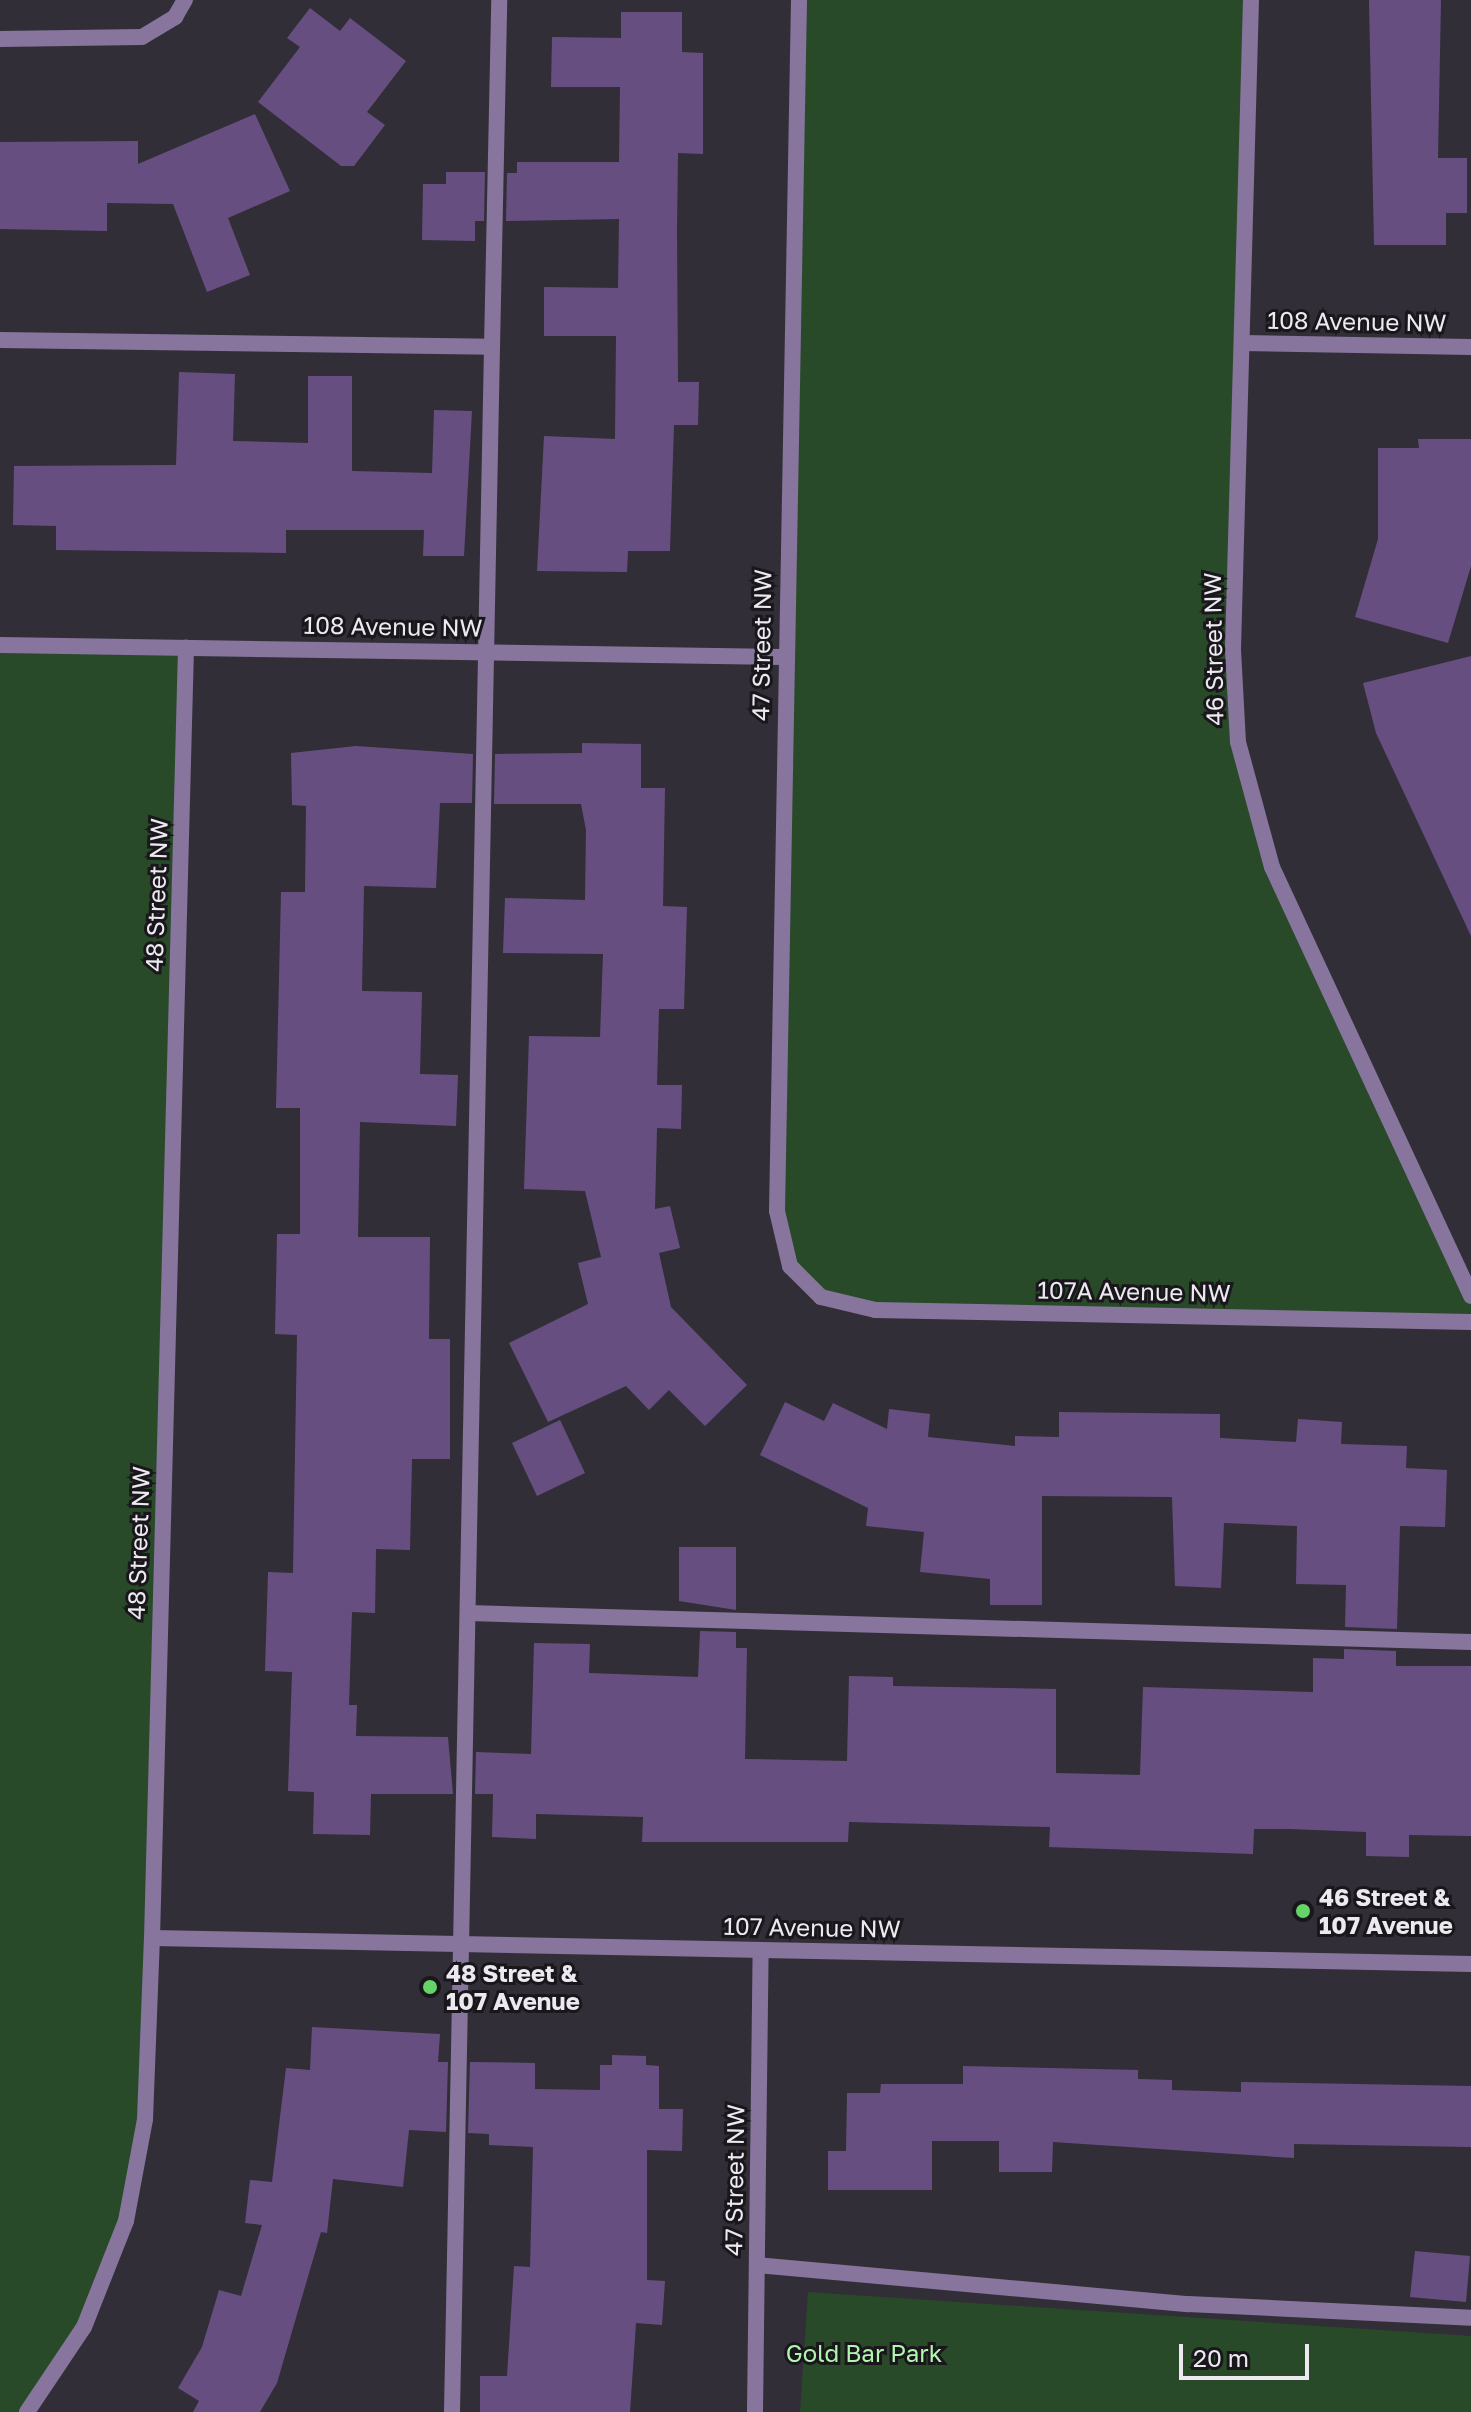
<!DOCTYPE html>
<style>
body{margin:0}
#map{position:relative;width:1471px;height:2412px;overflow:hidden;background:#322e37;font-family:"Golos Text",sans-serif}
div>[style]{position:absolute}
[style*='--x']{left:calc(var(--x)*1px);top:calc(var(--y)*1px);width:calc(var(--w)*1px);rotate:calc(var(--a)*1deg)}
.green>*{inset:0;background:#294a28}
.building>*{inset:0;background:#664f80}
.service>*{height:16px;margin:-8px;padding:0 8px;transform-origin:8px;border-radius:8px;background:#87759d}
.minor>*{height:16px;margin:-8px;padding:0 8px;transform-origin:8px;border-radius:8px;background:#87759d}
.tertiary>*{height:16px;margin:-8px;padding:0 8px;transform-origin:8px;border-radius:8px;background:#87759d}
.dots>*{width:22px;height:22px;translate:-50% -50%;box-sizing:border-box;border:4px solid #19171b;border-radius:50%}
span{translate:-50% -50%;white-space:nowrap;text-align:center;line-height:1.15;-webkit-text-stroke:6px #19171b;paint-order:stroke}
.street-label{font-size:24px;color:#eceaf0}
.poi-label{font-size:24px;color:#eceaf0;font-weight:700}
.left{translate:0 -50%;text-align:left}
.park-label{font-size:24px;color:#b2f4b0}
.scale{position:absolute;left:1179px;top:2344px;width:130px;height:36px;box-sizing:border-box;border:4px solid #eceaf0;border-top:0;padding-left:10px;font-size:24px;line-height:28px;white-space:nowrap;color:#eceaf0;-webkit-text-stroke:6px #19171b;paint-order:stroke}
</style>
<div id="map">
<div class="green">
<div style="clip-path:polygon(799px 0,1251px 0,1233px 650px,1249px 796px,1471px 1296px,1471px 1322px,875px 1310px,821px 1297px,781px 1248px)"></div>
<div style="clip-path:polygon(0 645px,186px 647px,149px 2073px,108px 2272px,27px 2412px,0 2412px)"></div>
<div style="clip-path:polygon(808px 2292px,1471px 2336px,1471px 2412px,800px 2412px)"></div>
</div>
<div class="building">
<div style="clip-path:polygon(1369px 0,1441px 0,1438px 158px,1467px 158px,1467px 213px,1446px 213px,1446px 245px,1374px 245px)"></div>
<div style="clip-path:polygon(310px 8px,340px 31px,350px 18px,406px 61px,367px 112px,385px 125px,354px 166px,341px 166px,258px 102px,300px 47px,287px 38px)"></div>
<div style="clip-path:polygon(621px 12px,682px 12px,682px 52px,703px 53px,703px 154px,678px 153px,677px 229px,678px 382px,699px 382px,698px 425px,674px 425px,670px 551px,628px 551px,627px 572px,537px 571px,544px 436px,615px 439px,616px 336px,544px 336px,544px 287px,618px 288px,619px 219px,506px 221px,507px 173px,517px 173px,517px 162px,619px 162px,620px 87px,551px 87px,552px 37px,621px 38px)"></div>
<div style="clip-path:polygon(255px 114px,290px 191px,228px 218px,250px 275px,207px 292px,173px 204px,107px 203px,107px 231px,0 229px,0 142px,138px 141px,138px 164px)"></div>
<div style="clip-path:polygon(446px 172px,485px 172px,484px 221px,475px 221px,475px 241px,422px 240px,423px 184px,446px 184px)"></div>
<div style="clip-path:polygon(179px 372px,235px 374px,233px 441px,308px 443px,308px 376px,352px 376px,352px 471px,432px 473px,434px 410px,472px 411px,464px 556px,423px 556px,424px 530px,286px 530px,286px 553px,211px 552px,56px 550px,56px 526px,13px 525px,14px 466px,176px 465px)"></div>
<div style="clip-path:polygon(1418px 439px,1471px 439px,1471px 566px,1448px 643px,1355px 617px,1378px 539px,1378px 448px,1419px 448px)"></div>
<div style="clip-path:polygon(1471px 656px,1471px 936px,1376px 733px,1363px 683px)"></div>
<div style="clip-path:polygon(582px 743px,641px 744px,641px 788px,665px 788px,663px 906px,687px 907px,684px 1009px,659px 1009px,657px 1085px,682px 1085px,681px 1129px,657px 1128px,655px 1209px,670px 1206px,680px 1248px,659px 1253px,671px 1307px,747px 1385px,705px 1426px,669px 1390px,649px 1410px,626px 1386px,548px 1422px,509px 1343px,588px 1304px,578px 1263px,601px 1257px,585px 1191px,524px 1189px,529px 1036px,600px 1037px,603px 954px,503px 953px,505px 898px,585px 900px,586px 830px,581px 804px,494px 804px,495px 754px,582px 753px)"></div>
<div style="clip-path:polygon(356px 746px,473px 754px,472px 803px,440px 803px,436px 888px,364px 886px,362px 991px,422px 992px,420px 1074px,458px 1075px,456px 1126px,360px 1122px,358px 1237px,430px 1237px,429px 1339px,450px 1339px,450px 1459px,412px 1459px,410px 1550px,376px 1549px,375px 1613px,352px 1612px,349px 1705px,357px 1705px,356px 1736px,448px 1737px,453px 1794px,371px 1794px,370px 1835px,313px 1834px,314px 1792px,288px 1791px,292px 1672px,265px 1671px,268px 1572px,293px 1573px,297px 1335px,275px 1334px,277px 1234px,300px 1234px,300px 1108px,276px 1108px,281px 892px,305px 892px,306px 806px,292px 805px,291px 753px)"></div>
<div style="clip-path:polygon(785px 1402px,824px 1421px,833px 1403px,887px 1429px,889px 1409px,930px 1414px,928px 1437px,1015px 1446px,1015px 1436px,1059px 1437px,1059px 1412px,1220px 1414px,1220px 1438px,1296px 1442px,1298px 1419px,1342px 1422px,1341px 1444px,1407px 1446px,1406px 1468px,1447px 1470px,1445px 1527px,1400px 1526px,1397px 1629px,1345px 1627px,1346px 1585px,1296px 1584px,1297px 1526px,1224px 1523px,1221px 1588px,1175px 1586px,1172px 1497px,1042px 1496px,1042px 1605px,990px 1605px,990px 1579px,920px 1572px,924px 1532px,866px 1526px,868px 1508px,760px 1455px)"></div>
<div style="clip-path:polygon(560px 1420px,585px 1473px,537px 1496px,512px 1443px)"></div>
<div style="clip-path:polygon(679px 1547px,736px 1547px,736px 1610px,679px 1601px)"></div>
<div style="clip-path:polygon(700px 1631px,736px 1632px,736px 1648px,747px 1648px,745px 1759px,847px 1761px,849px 1676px,893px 1677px,893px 1686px,1056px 1689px,1056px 1773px,1140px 1775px,1143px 1687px,1313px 1692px,1313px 1658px,1344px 1659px,1344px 1649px,1396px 1651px,1396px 1666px,1471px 1666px,1471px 1836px,1409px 1835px,1409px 1857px,1366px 1856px,1366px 1832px,1290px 1829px,1254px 1829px,1253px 1854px,1049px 1847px,1050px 1827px,849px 1822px,848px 1842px,642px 1842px,643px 1817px,536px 1814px,536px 1839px,492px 1837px,493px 1794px,475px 1794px,476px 1752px,531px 1754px,534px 1643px,590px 1644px,589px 1673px,698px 1677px)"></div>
<div style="clip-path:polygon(312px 2027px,440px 2034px,438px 2062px,448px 2062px,446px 2132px,409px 2130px,403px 2187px,333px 2179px,327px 2233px,321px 2232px,277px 2383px,260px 2412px,193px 2412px,199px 2401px,178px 2388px,202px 2347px,219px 2290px,241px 2296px,262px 2225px,245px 2223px,250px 2180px,272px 2182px,286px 2068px,310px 2070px)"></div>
<div style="clip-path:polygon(612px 2055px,646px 2056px,646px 2065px,659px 2066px,659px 2109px,683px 2109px,682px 2151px,647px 2150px,647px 2280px,665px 2281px,662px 2325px,636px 2323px,630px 2412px,480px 2412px,480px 2376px,507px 2376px,514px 2266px,530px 2267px,533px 2147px,489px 2145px,489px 2134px,468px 2133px,470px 2062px,535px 2063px,535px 2089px,600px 2090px,600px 2065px,612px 2065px)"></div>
<div style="clip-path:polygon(963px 2066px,1138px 2070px,1138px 2079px,1172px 2080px,1172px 2090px,1241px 2092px,1241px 2082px,1471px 2086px,1471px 2147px,1294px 2144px,1294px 2158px,1053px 2142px,1052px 2172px,999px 2172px,999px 2141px,932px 2141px,932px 2190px,828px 2190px,828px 2151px,846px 2151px,847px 2093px,880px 2093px,881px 2084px,963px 2084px)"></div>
<div style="clip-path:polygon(1415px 2251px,1470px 2256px,1466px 2302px,1410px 2297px)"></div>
</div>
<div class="service">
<div style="--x:0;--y:340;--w:492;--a:0.8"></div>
<div style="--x:492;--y:347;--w:2065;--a:91.11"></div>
<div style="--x:492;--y:347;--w:347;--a:-88.8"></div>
<div style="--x:469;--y:1613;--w:1002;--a:1.66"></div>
<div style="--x:757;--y:2265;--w:433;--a:5.2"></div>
<div style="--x:1188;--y:2304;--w:283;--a:2.8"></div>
</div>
<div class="minor">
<div style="--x:799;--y:0;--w:1211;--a:91.04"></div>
<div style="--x:777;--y:1211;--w:57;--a:76.7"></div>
<div style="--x:790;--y:1266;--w:44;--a:45"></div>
<div style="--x:821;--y:1297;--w:56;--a:13.5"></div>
<div style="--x:875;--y:1310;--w:596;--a:1.15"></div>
<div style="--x:0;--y:39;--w:142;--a:-0.8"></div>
<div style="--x:142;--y:37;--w:39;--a:-31"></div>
<div style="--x:175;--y:17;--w:20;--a:-60"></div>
<div style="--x:1242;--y:343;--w:229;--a:1"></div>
<div style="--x:0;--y:645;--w:785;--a:0.88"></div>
<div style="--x:152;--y:1938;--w:1291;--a:-88.49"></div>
<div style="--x:755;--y:2412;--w:462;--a:-89.3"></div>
</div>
<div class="tertiary">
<div style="--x:1251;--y:0;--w:650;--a:91.59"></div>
<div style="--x:1233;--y:650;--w:92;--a:86.9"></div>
<div style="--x:1238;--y:742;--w:130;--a:74.8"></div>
<div style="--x:1272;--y:867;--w:473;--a:65.1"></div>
<div style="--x:27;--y:2412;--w:102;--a:-56.2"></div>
<div style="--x:84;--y:2327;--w:114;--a:-68.4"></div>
<div style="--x:126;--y:2221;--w:104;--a:-79.4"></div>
<div style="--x:145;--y:2119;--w:181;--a:-87.8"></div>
<div style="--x:152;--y:1938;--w:1319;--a:1.13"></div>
</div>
<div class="dots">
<div style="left:1303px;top:1911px;background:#65d467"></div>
<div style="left:430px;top:1987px;background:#65d467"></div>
</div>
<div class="street-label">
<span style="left:1357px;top:321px;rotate:1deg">108 Avenue NW</span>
<span style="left:393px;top:626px;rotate:1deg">108 Avenue NW</span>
<span style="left:761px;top:645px;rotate:-89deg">47 Street NW</span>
<span style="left:1213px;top:649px;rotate:-91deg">46 Street NW</span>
<span style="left:156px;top:895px;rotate:-88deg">48 Street NW</span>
<span style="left:1134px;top:1291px;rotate:1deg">107A Avenue NW</span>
<span style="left:138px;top:1543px;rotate:-88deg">48 Street NW</span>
<span style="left:812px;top:1927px;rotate:1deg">107 Avenue NW</span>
<span style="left:734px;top:2180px;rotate:-89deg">47 Street NW</span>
</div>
<div class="poi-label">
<span class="left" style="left:1319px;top:1911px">46 Street &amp;<br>107 Avenue</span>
<span class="left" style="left:446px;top:1987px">48 Street &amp;<br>107 Avenue</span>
</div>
<div class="park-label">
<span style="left:864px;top:2353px">Gold Bar Park</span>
</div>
<div class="scale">20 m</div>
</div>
